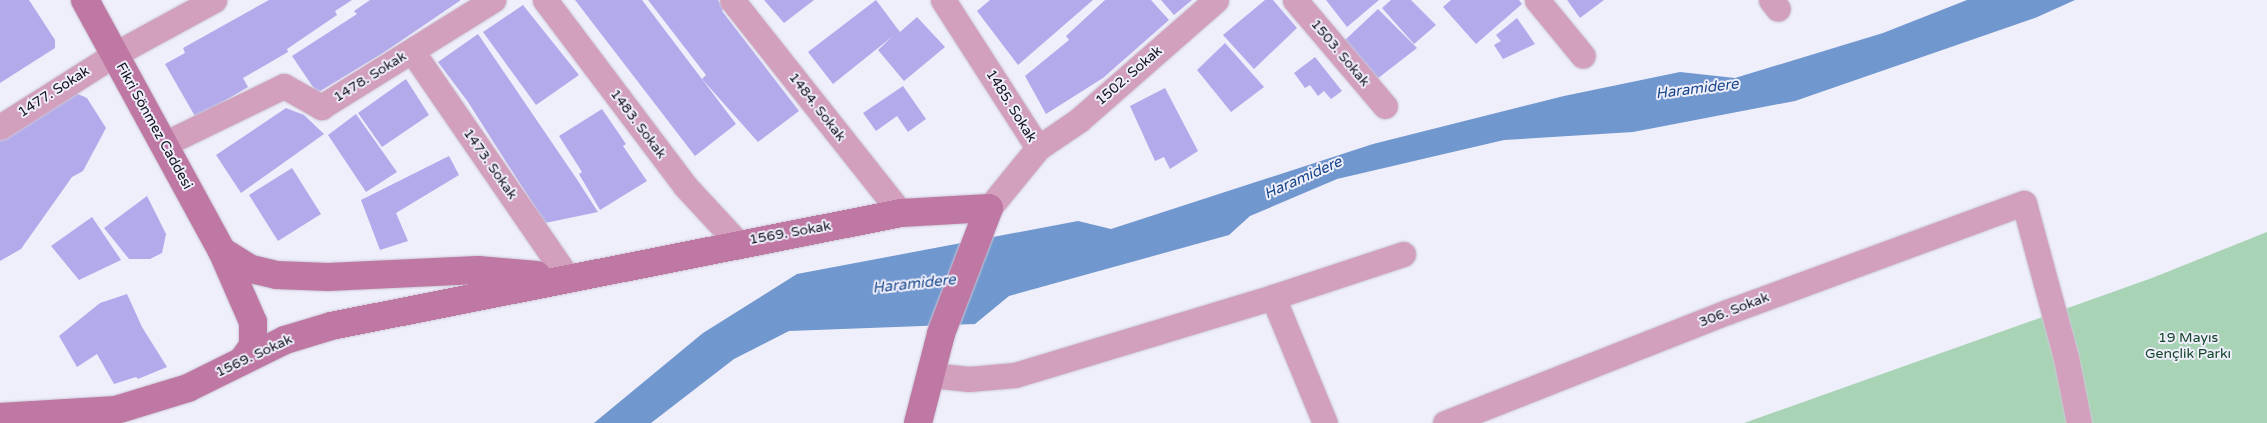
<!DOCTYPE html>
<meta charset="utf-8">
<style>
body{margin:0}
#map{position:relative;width:2267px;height:423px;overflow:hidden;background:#efeefb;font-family:"Varela Round",sans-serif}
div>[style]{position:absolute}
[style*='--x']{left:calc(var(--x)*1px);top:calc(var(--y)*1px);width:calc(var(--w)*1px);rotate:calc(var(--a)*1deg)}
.green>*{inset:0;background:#a8d3b4}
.water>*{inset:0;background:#7197cf}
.building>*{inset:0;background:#b3aaec}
.roads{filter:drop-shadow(0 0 1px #cccbd7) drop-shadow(0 0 1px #cccbd7)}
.street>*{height:25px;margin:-12.5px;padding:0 12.5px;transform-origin:12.5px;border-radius:12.5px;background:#d2a0bd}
.secondary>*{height:28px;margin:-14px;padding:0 14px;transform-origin:14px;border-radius:14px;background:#bf78a4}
span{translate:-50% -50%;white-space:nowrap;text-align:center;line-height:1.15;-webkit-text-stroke:4px #efeefb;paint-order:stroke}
.street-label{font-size:14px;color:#14131d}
.park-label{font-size:14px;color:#134628}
.water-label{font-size:15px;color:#18488c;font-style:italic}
</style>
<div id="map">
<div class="green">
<div style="clip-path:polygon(2267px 232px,2267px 423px,1744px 423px,2152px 278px)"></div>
</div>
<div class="water">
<div style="clip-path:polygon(1967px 0,2075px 0,2035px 18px,1795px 101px,1633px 132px,1504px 140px,1337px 179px,1250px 216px,1229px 235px,1009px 296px,975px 324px,789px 331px,734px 359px,651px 423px,594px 423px,703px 333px,797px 274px,1078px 221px,1111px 229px,1373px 144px,1564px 96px,1680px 72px,1735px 78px,1883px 33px)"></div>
</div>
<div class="building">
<div style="clip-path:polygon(0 0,29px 0,55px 40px,55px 48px,0 83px)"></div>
<div style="clip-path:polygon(269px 0,352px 0,335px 11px,337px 15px,287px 49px,288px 52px,243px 78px,248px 87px,196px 118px,165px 64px,185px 53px,183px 48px)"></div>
<div style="clip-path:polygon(370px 0,461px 0,383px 53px,317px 93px,292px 56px,357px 14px,354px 11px)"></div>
<div style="clip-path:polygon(575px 0,642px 0,736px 124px,695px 156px)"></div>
<div style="clip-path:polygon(648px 0,718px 0,724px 9px,722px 11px,799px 111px,758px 142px,702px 79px,706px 75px)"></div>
<div style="clip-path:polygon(764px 0,814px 0,784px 23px)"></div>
<div style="clip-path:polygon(876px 0,900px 32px,917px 17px,945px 47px,904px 81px,878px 50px,893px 36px,833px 84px,808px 52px)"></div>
<div style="clip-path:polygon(990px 0,1093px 0,1018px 65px,977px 11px)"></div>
<div style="clip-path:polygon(1105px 0,1151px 0,1169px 20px,1103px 78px,1046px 114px,1025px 76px,1069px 40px,1066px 36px)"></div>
<div style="clip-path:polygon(1161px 0,1192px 0,1174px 15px)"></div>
<div style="clip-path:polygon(1265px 0,1273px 0,1297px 28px,1254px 69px,1223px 35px)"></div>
<div style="clip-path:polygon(1326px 0,1379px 0,1347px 27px)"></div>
<div style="clip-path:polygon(1391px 0,1411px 0,1436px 25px,1414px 44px,1382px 8px)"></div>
<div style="clip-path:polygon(1451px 0,1519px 0,1522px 4px,1476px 44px,1443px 7px)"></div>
<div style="clip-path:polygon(1567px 0,1604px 0,1580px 18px)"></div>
<div style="clip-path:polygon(523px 5px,579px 75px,536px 105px,483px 32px)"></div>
<div style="clip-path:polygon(1378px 9px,1417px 48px,1377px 79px,1345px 40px)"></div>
<div style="clip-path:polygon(1517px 18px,1535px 44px,1503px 59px,1494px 45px,1501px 41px,1496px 35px)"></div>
<div style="clip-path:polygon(478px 34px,576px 178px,598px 212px,545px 223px,468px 102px,438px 62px)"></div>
<div style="clip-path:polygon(1225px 43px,1264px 87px,1231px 112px,1197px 70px)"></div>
<div style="clip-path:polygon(1315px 57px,1342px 91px,1331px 99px,1324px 91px,1318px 96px,1310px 85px,1305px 88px,1294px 73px)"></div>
<div style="clip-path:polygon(406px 79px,429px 115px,382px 147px,358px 113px)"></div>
<div style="clip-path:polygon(903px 86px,926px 119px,908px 132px,897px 116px,876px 131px,863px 113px)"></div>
<div style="clip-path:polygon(1165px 88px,1198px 151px,1170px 169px,1164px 157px,1155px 161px,1130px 106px)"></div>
<div style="clip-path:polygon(71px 91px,87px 98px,106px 128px,83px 171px,72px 177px,21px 249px,0 261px,0 135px)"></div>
<div style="clip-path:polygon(286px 108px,304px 115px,324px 134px,241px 193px,216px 155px)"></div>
<div style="clip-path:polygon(602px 109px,626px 144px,623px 146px,647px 181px,600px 210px,579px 174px,582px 172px,559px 136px)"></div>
<div style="clip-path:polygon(356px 114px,397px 172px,366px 192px,328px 135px)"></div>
<div style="clip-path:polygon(449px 156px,459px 175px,396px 213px,408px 241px,380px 250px,361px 200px)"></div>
<div style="clip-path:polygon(292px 168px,321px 214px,278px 241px,249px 195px)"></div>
<div style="clip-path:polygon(147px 196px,166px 234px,162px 253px,150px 259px,129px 259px,104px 228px)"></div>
<div style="clip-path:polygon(92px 217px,121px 260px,79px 280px,51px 246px)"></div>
<div style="clip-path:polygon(127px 294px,142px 327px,167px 367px,138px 379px,136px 377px,114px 384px,97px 354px,77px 367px,59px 336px,100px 303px)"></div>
</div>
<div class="roads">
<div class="street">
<div style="--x:545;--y:0;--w:233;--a:53"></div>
<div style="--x:685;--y:186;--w:78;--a:47.1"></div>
<div style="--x:732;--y:0;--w:272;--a:51.6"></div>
<div style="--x:943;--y:0;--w:176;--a:57.3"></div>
<div style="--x:1038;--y:148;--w:77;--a:129.2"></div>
<div style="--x:1295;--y:0;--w:139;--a:49.7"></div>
<div style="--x:1537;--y:0;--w:72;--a:50.6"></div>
<div style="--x:1771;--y:0;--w:11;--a:52"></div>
<div style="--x:412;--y:51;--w:275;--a:55.5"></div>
<div style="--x:0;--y:127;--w:136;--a:-32.4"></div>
<div style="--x:115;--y:54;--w:113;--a:-28.6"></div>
<div style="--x:164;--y:144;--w:133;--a:-25.8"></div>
<div style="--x:284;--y:86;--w:43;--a:29.6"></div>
<div style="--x:321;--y:107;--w:203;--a:-31.9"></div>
<div style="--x:1038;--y:148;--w:50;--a:-34.3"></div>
<div style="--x:1079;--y:120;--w:182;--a:-41.2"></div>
<div style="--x:1273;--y:297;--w:136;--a:67.6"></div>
<div style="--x:931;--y:375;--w:38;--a:6"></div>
<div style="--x:969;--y:379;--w:46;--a:-5"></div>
<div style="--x:1015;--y:375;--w:270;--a:-16.8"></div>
<div style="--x:1273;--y:297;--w:137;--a:-18.3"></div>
<div style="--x:1445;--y:423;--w:303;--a:-21.5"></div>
<div style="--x:1727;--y:312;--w:316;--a:-20.2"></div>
<div style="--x:2024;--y:203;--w:161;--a:74.8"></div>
<div style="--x:2066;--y:358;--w:66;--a:78.7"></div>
</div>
<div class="secondary">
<div style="--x:85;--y:0;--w:286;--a:61.4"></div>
<div style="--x:222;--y:251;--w:77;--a:66.4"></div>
<div style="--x:253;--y:322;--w:24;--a:90"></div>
<div style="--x:253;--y:346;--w:19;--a:126"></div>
<div style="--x:222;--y:251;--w:34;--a:32"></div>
<div style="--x:251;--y:269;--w:26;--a:13"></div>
<div style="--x:276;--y:275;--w:52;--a:2.2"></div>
<div style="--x:328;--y:277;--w:150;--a:-2.7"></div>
<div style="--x:478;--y:270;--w:59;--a:4.8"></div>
<div style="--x:0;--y:417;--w:116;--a:-3.5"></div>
<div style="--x:116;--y:410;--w:75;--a:-17"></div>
<div style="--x:188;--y:388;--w:108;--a:-26.3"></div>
<div style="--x:285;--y:340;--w:48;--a:-16.9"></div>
<div style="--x:331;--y:326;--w:581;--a:-11.21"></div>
<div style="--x:901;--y:213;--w:88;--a:-3.3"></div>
<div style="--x:989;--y:208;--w:135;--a:110.9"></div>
<div style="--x:941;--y:334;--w:92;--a:104.5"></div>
</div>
</div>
<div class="street-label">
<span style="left:1340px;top:53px;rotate:50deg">1503. Sokak</span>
<span style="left:1129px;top:76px;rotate:-41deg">1502. Sokak</span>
<span style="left:370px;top:77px;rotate:-32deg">1478. Sokak</span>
<span style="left:54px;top:92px;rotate:-33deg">1477. Sokak</span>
<span style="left:1011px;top:106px;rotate:58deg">1485. Sokak</span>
<span style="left:817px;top:107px;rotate:52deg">1484. Sokak</span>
<span style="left:638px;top:124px;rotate:53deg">1483. Sokak</span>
<span style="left:154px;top:126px;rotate:61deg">Fikri Sönmez Caddesi</span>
<span style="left:490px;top:164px;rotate:55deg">1473. Sokak</span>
<span style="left:790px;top:233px;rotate:-10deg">1569. Sokak</span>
<span style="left:1734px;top:310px;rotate:-21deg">306. Sokak</span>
<span style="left:254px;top:356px;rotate:-25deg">1569. Sokak</span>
</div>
<div class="park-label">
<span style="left:2188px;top:346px">19 Mayıs<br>Gençlik Parkı</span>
</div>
<div class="water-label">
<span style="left:1697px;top:89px;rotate:-7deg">Haramidere</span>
<span style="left:1303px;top:178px;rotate:-24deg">Haramidere</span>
<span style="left:914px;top:284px;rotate:-6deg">Haramidere</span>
</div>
</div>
